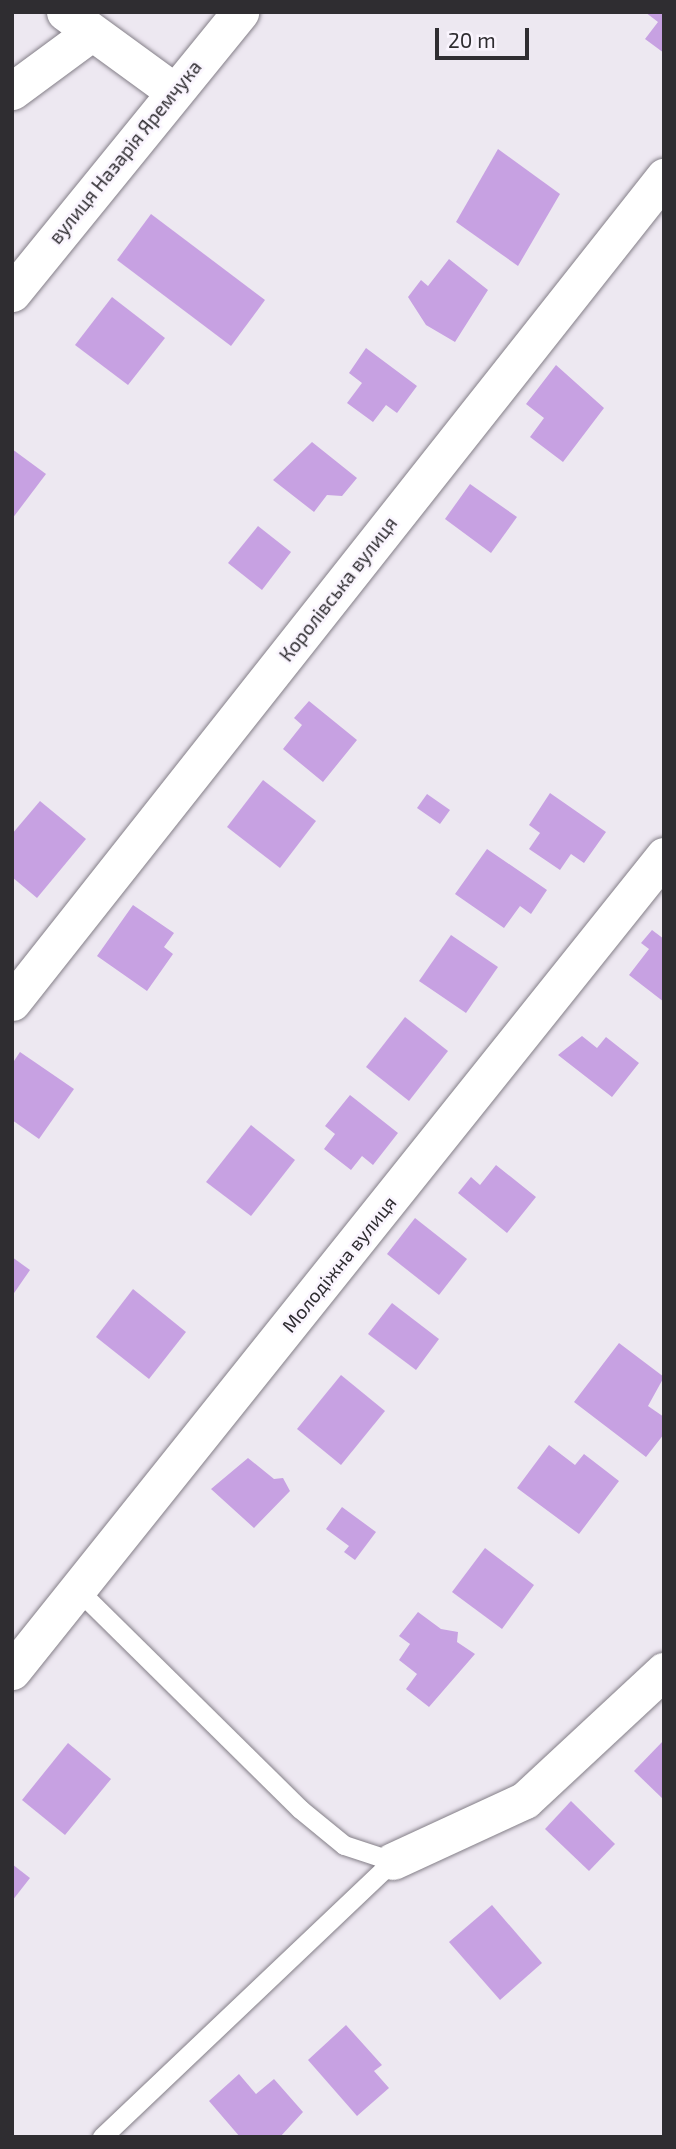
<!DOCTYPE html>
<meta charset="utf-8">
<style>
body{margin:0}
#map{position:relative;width:676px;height:2149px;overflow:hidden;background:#ede8f1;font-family:"Exo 2",sans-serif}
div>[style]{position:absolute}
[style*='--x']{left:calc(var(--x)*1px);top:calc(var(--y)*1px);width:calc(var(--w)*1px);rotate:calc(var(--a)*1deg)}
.building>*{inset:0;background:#c7a1e2}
.roads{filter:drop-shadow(0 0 2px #847f88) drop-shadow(0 0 2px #847f88)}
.lane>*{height:19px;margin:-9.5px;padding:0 9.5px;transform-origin:9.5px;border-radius:9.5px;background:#fff}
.street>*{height:37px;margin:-18.5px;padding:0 18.5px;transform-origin:18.5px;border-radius:18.5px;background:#fff}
span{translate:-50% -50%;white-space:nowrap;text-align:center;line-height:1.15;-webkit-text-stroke:5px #faf5fe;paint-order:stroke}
.street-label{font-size:19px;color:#2f2d31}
.frame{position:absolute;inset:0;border:14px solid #2f2d31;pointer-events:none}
.scale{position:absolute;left:435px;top:28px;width:94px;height:32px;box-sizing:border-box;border:4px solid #2f2d31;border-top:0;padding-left:9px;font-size:21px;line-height:24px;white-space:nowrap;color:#2f2d31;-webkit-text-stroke:5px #faf5fe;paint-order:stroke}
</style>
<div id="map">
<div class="building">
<div style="clip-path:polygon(645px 12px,664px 12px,664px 53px,645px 39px,658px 22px)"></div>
<div style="clip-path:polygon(498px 149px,560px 194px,518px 266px,456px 222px)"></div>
<div style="clip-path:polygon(151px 214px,265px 300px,231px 346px,117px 260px)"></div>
<div style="clip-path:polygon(449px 259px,488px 290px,455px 342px,426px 325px,408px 297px,421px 280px,428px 286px)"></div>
<div style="clip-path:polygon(112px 297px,165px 338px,128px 385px,75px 345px)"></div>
<div style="clip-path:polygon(366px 348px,417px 386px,397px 413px,386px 405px,373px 422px,347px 403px,362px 383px,349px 373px)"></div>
<div style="clip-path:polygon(556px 365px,604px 408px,563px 462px,530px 437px,544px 418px,526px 404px)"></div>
<div style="clip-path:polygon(312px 442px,357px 478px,342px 496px,327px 495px,314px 512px,273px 480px)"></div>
<div style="clip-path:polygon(12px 449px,46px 474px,12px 519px)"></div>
<div style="clip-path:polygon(470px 484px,517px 517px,491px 553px,445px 519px)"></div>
<div style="clip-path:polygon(258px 526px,291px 552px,262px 590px,228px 563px)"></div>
<div style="clip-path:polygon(309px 701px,357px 740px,323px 782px,283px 749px,302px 725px,294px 718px)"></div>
<div style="clip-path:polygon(263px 780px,316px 821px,280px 868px,227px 827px)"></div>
<div style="clip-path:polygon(550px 793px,606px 832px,584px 863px,571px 854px,560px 870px,529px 849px,540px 833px,529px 825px)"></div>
<div style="clip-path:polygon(427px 794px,450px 810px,440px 824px,417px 808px)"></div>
<div style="clip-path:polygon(40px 801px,86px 839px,37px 898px,12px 877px,12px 834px)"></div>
<div style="clip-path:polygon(487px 849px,547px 890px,531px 914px,520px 906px,504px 928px,455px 894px)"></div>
<div style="clip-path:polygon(133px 905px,174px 933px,164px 947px,173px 954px,147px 991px,97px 956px)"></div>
<div style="clip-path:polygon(652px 930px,664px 939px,664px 1002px,629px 975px,649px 949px,641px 943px)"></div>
<div style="clip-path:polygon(451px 935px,498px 967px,466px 1013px,419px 981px)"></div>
<div style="clip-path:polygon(405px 1017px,448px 1051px,409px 1101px,366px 1067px)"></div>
<div style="clip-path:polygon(582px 1036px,597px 1048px,606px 1037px,639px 1063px,612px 1097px,558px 1055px)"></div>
<div style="clip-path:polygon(20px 1052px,74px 1089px,39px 1139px,12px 1120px,12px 1064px)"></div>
<div style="clip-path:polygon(350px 1095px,398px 1133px,373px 1165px,362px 1156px,351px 1170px,324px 1149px,335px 1134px,325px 1126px)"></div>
<div style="clip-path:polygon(251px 1125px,295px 1160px,251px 1216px,206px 1182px)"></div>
<div style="clip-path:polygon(496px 1165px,536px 1197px,507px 1233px,458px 1193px,471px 1177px,480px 1185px)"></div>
<div style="clip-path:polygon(415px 1218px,467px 1259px,439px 1295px,387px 1254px)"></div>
<div style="clip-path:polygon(12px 1257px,30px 1270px,12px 1296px)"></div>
<div style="clip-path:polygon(133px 1289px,186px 1332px,149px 1379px,96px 1337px)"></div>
<div style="clip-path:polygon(392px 1303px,439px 1339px,416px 1370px,368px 1334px)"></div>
<div style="clip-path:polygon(619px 1343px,664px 1377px,648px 1406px,664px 1417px,664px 1434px,646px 1457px,574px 1402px)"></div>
<div style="clip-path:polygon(341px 1375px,385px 1411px,341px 1465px,297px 1429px)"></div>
<div style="clip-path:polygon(549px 1445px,575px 1465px,584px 1454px,619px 1481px,579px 1534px,517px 1488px)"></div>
<div style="clip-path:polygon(248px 1458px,274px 1479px,283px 1478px,290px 1491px,254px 1528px,211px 1489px)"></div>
<div style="clip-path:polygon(342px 1507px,376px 1532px,355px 1560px,344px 1552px,349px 1546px,326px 1529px)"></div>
<div style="clip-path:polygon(485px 1548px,534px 1585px,502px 1629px,452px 1592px)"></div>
<div style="clip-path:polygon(418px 1612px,441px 1629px,458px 1632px,457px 1642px,475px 1654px,429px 1707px,406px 1689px,417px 1674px,399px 1660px,410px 1644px,399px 1636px)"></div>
<div style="clip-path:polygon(664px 1740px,664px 1800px,634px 1771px)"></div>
<div style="clip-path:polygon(68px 1743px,111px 1779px,65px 1835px,22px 1800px)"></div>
<div style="clip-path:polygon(571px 1801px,615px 1844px,589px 1871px,545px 1829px)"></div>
<div style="clip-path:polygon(12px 1864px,30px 1878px,12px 1901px)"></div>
<div style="clip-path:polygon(492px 1905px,542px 1963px,500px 2000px,449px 1942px)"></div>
<div style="clip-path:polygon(346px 2025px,382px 2065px,374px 2071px,389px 2088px,357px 2116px,308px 2060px)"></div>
<div style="clip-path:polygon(239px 2074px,256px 2094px,274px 2079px,303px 2112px,280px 2137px,240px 2137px,209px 2101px)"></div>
</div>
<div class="roads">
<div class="lane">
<div style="--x:77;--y:1589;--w:313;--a:44.6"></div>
<div style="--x:300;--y:1809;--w:57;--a:39.3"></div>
<div style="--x:344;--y:1845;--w:52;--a:18.1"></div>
<div style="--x:102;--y:2137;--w:401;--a:-43.5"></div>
</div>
<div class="street">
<div style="--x:65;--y:12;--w:132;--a:36.1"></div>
<div style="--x:12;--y:91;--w:99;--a:-36.4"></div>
<div style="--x:12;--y:293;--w:362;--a:-50.9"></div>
<div style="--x:12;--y:1002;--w:1052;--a:-51.68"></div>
<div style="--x:12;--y:1671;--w:1044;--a:-51.34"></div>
<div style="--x:393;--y:1861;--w:145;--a:-24.8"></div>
<div style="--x:525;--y:1800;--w:190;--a:-42.9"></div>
</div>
</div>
<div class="street-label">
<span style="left:125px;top:152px;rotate:-51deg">вулиця Назарія Яремчука</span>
<span style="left:338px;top:589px;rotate:-52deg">Королівська вулиця</span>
<span style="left:339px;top:1264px;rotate:-51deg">Молодіжна вулиця</span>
</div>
<div class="frame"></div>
<div class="scale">20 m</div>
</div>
